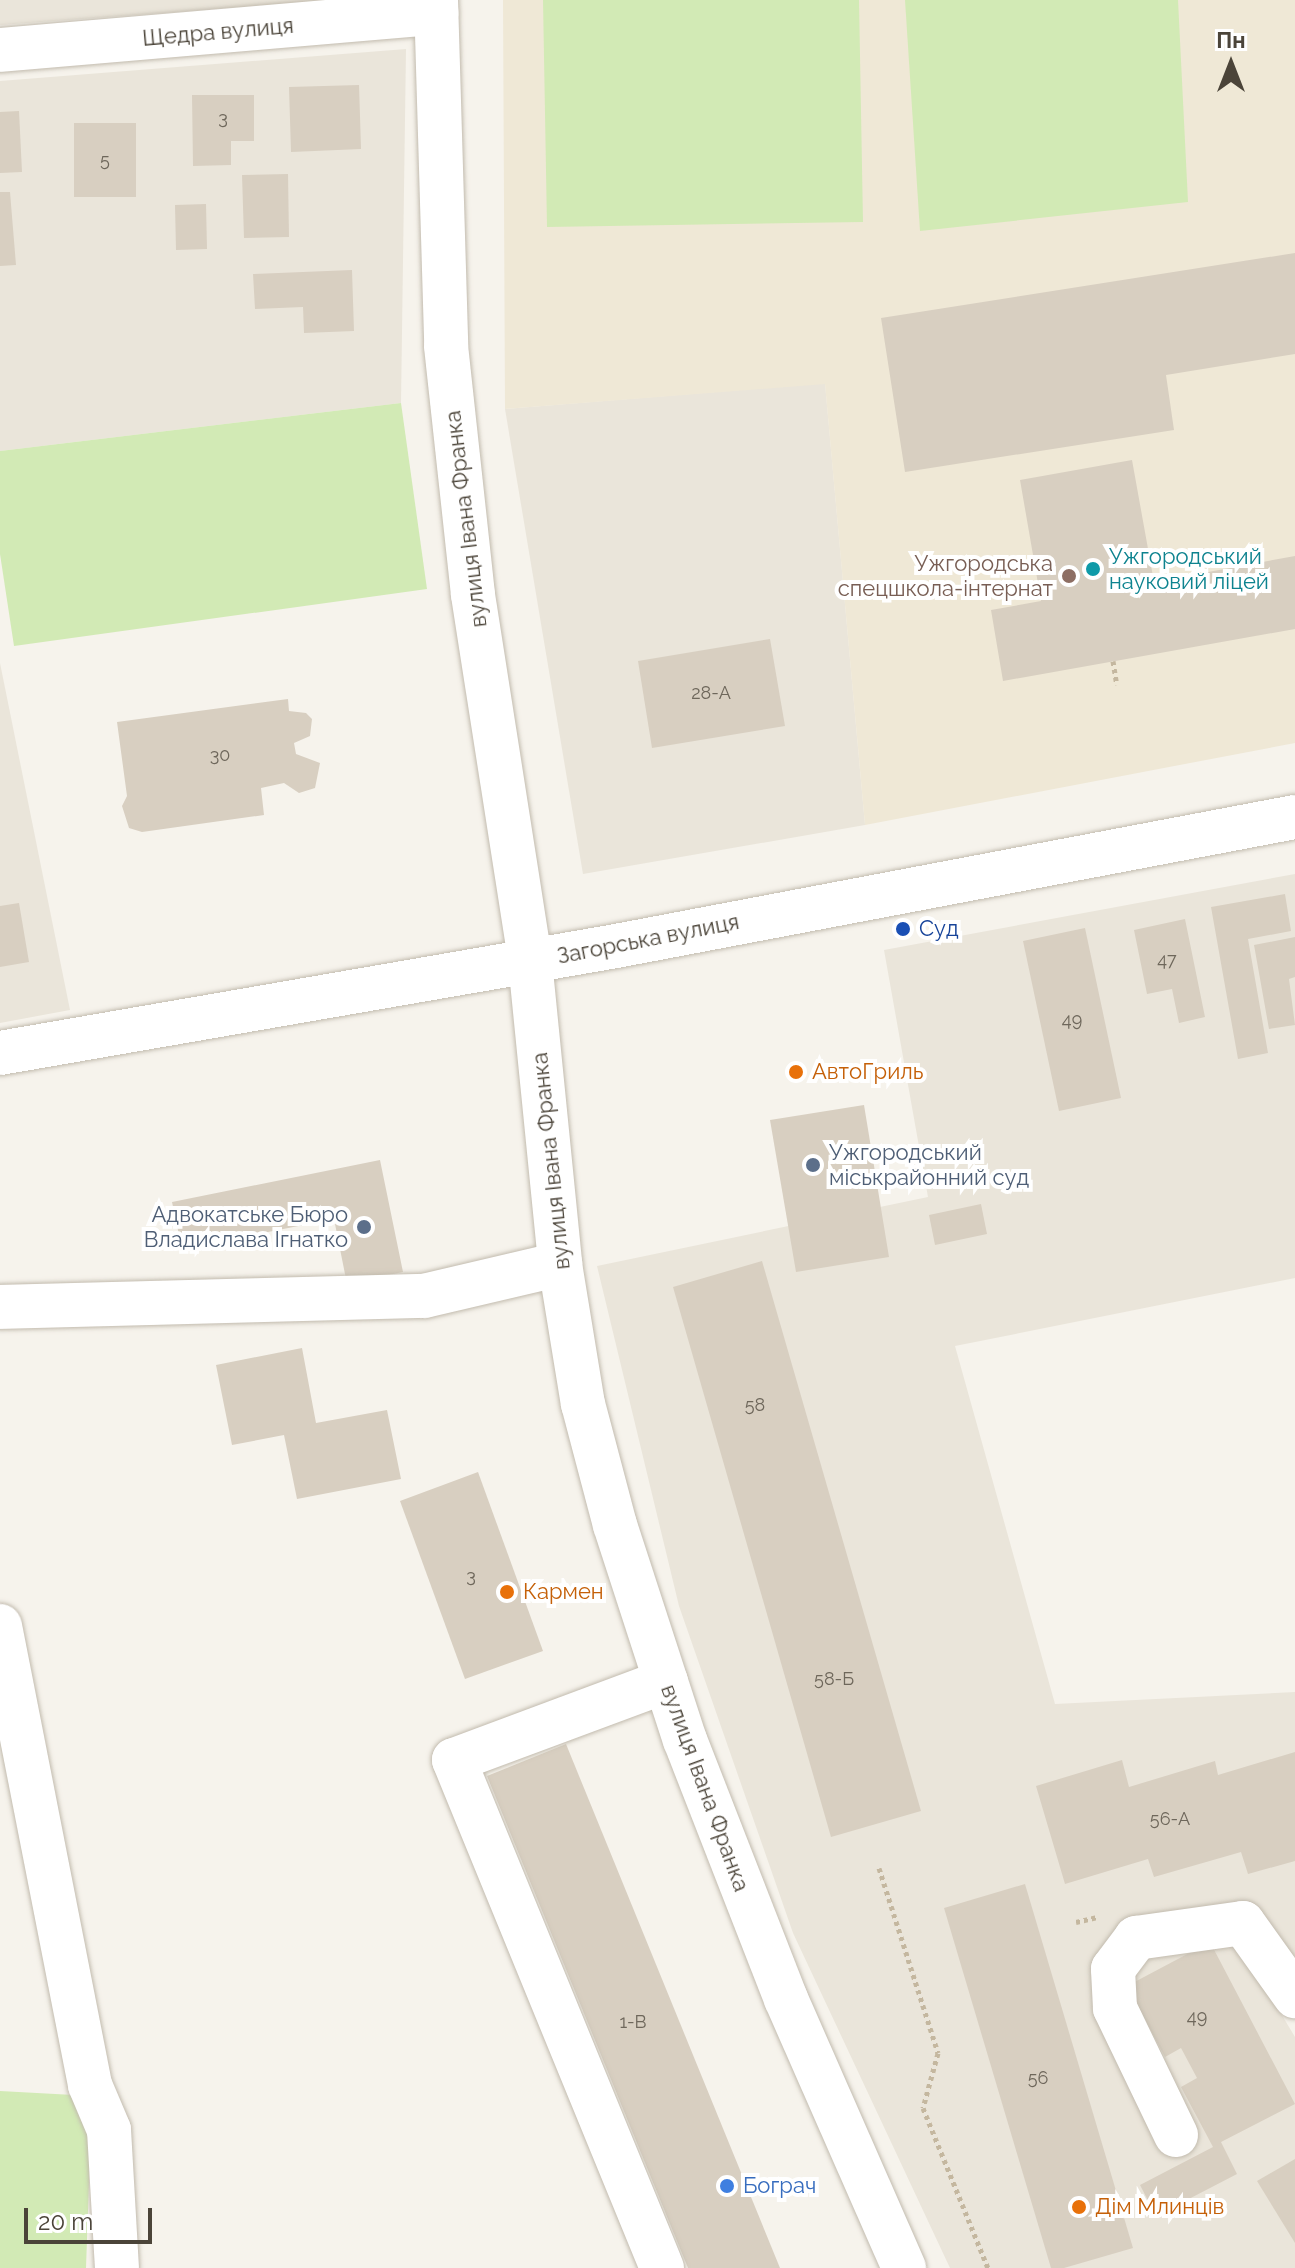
<!DOCTYPE html>
<meta charset="utf-8">
<style>
body{margin:0}
#map{position:relative;width:1295px;height:2268px;overflow:hidden;background:#f6f3ec;font-family:Raleway,sans-serif}
div>[style]{position:absolute}
[style*='--x']{left:calc(var(--x)*1px);top:calc(var(--y)*1px);width:calc(var(--w)*1px);rotate:calc(var(--a)*1deg)}
.residential>*{inset:0;background:#eae5da}
.education>*{inset:0;background:#efe8d6}
.green>*{inset:0;background:#d2eab5}
.building>*{inset:0;background:#d8cfc1}
.path>*{height:5px;margin-top:-2.5px;transform-origin:0;background:repeating-linear-gradient(90deg,#c4b79f 0 4px,transparent 0 8px)}
.roads{filter:drop-shadow(0 0 2px #c2bbae) drop-shadow(0 0 2px #c2bbae)}
.minor>*{height:44px;margin:-22px;padding:0 22px;transform-origin:22px;border-radius:22px;background:#fff}
.dots>*{width:22px;height:22px;translate:-50% -50%;box-sizing:border-box;border:4px solid #fff;border-radius:50%}
span{translate:-50% -50%;white-space:nowrap;text-align:center;line-height:1.15;-webkit-text-stroke:8px #fff;paint-order:stroke}
.number-label{font-size:18px;color:#6e675b}
.number-label span{-webkit-text-stroke-width:0}
.street-label{font-size:22px;color:#4b4439}
.culture-label{font-size:22px;color:#0d838f}
.left{translate:0 -50%;text-align:left}
.education-label{font-size:22px;color:#785e54}
.right{translate:-100% -50%;text-align:right}
.transit-label{font-size:22px;color:#164399}
.food-label{font-size:22px;color:#c56008}
.service-label{font-size:22px;color:#4e5e75}
.shop-label{font-size:22px;color:#366cbe}
.north{position:absolute;left:1191px;top:24px;width:80px;height:80px;-webkit-text-stroke:6px #fff;paint-order:stroke;rotate:0deg;font-size:22px;font-weight:700;line-height:32px;text-align:center;color:#4b4439}
.north::after{content:'';display:block;margin:auto;width:28px;height:36px;background:#4b4439;clip-path:polygon(50% 0,100% 100%,50% 72%,0 100%)}
.scale{position:absolute;left:24px;top:2208px;width:128px;height:36px;box-sizing:border-box;border:4px solid #4b4439;border-top:0;padding-left:10px;font-size:24px;line-height:28px;white-space:nowrap;color:#4b4439;-webkit-text-stroke:6px #fff;paint-order:stroke}
</style>
<div id="map">
<div class="residential">
<div style="clip-path:polygon(0 0,337px 0,0 25px)"></div>
<div style="clip-path:polygon(406px 49px,401px 403px,0 451px,0 81px)"></div>
<div style="clip-path:polygon(825px 383px,865px 825px,583px 874px,505px 409px)"></div>
<div style="clip-path:polygon(0 663px,70px 1010px,0 1023px)"></div>
<div style="clip-path:polygon(1295px 874px,1295px 1278px,955px 1346px,1055px 1704px,1295px 1692px,1295px 1967px,1241px 1947px,1295px 2037px,1295px 2268px,950px 2268px,793px 1933px,679px 1606px,597px 1266px,928px 1197px,884px 950px)"></div>
</div>
<div class="education">
<div style="clip-path:polygon(503px 0,1295px 0,1295px 743px,865px 825px,825px 384px,505px 409px)"></div>
</div>
<div class="green">
<div style="clip-path:polygon(543px 0,859px 0,863px 222px,547px 227px)"></div>
<div style="clip-path:polygon(905px 0,1178px 0,1188px 202px,920px 231px)"></div>
<div style="clip-path:polygon(401px 403px,427px 589px,14px 646px,0 554px,0 451px)"></div>
<div style="clip-path:polygon(0 2091px,92px 2096px,86px 2268px,0 2268px)"></div>
</div>
<div class="building">
<div style="clip-path:polygon(359px 85px,361px 149px,291px 152px,289px 87px)"></div>
<div style="clip-path:polygon(192px 95px,254px 95px,254px 141px,231px 141px,231px 165px,193px 166px)"></div>
<div style="clip-path:polygon(19px 111px,22px 172px,0 173px,0 112px)"></div>
<div style="clip-path:polygon(74px 123px,136px 123px,136px 197px,74px 197px)"></div>
<div style="clip-path:polygon(288px 174px,289px 237px,244px 238px,242px 175px)"></div>
<div style="clip-path:polygon(0 192px,10px 192px,16px 265px,0 266px)"></div>
<div style="clip-path:polygon(206px 204px,207px 249px,176px 250px,175px 205px)"></div>
<div style="clip-path:polygon(1295px 253px,1295px 354px,1166px 375px,1174px 430px,905px 472px,881px 318px)"></div>
<div style="clip-path:polygon(352px 270px,354px 331px,304px 333px,303px 307px,255px 309px,253px 274px)"></div>
<div style="clip-path:polygon(1132px 460px,1154px 582px,1295px 556px,1295px 629px,1003px 681px,991px 610px,1041px 601px,1020px 480px)"></div>
<div style="clip-path:polygon(770px 639px,785px 726px,652px 748px,638px 661px)"></div>
<div style="clip-path:polygon(288px 699px,289px 711px,306px 713px,312px 719px,310px 736px,294px 743px,296px 754px,320px 763px,315px 788px,299px 793px,284px 783px,261px 788px,264px 815px,142px 832px,129px 828px,122px 806px,127px 796px,117px 722px)"></div>
<div style="clip-path:polygon(1285px 894px,1291px 931px,1248px 939px,1268px 1053px,1238px 1059px,1211px 907px)"></div>
<div style="clip-path:polygon(19px 903px,29px 962px,0 967px,0 906px)"></div>
<div style="clip-path:polygon(1185px 919px,1205px 1017px,1179px 1023px,1172px 989px,1147px 994px,1134px 930px)"></div>
<div style="clip-path:polygon(1085px 928px,1121px 1098px,1059px 1111px,1023px 941px)"></div>
<div style="clip-path:polygon(1295px 937px,1295px 977px,1289px 979px,1295px 1025px,1269px 1029px,1254px 945px)"></div>
<div style="clip-path:polygon(864px 1105px,889px 1257px,796px 1272px,770px 1120px)"></div>
<div style="clip-path:polygon(380px 1160px,403px 1272px,347px 1284px,334px 1219px,182px 1249px,172px 1202px)"></div>
<div style="clip-path:polygon(981px 1204px,987px 1234px,935px 1245px,929px 1215px)"></div>
<div style="clip-path:polygon(762px 1261px,921px 1811px,831px 1837px,673px 1287px)"></div>
<div style="clip-path:polygon(302px 1348px,316px 1423px,387px 1410px,401px 1479px,297px 1499px,284px 1435px,232px 1445px,216px 1365px)"></div>
<div style="clip-path:polygon(478px 1472px,543px 1651px,465px 1679px,400px 1501px)"></div>
<div style="clip-path:polygon(566px 1744px,780px 2268px,688px 2268px,487px 1776px)"></div>
<div style="clip-path:polygon(1295px 1752px,1295px 1861px,1248px 1874px,1241px 1852px,1154px 1877px,1148px 1859px,1065px 1884px,1036px 1786px,1122px 1760px,1129px 1787px,1215px 1761px,1218px 1775px)"></div>
<div style="clip-path:polygon(1025px 1884px,1133px 2248px,1064px 2268px,1051px 2268px,944px 1908px)"></div>
<div style="clip-path:polygon(1210px 1942px,1295px 2104px,1221px 2142px,1237px 2174px,1156px 2216px,1140px 2185px,1213px 2147px,1181px 2087px,1197px 2078px,1181px 2048px,1165px 2057px,1127px 1986px)"></div>
<div style="clip-path:polygon(1295px 2159px,1295px 2243px,1257px 2181px)"></div>
</div>
<div class="path">
<div style="--x:1113;--y:661;--w:24;--a:81"></div>
<div style="--x:879;--y:1868;--w:194;--a:72.3"></div>
<div style="--x:938;--y:2053;--w:57;--a:105.3"></div>
<div style="--x:923;--y:2108;--w:173;--a:67.9"></div>
<div style="--x:1076;--y:1922;--w:22;--a:-13"></div>
</div>
<div class="roads">
<div class="minor">
<div style="--x:436;--y:0;--w:346;--a:88.3"></div>
<div style="--x:446;--y:346;--w:250;--a:83.8"></div>
<div style="--x:473;--y:595;--w:370;--a:81.1"></div>
<div style="--x:530;--y:961;--w:304;--a:84.3"></div>
<div style="--x:560;--y:1264;--w:142;--a:80.7"></div>
<div style="--x:583;--y:1404;--w:125;--a:75.2"></div>
<div style="--x:615;--y:1525;--w:226;--a:72"></div>
<div style="--x:685;--y:1740;--w:278;--a:68.7"></div>
<div style="--x:786;--y:1999;--w:294;--a:66.3"></div>
<div style="--x:0;--y:50;--w:438;--a:-4.9"></div>
<div style="--x:0;--y:1053;--w:625;--a:-9.85"></div>
<div style="--x:616;--y:946;--w:691;--a:-10.76"></div>
<div style="--x:0;--y:1307;--w:424;--a:-1.5"></div>
<div style="--x:424;--y:1296;--w:140;--a:-13.2"></div>
<div style="--x:0;--y:1626;--w:468;--a:78.9"></div>
<div style="--x:90;--y:2085;--w:49;--a:67.1"></div>
<div style="--x:109;--y:2130;--w:138;--a:86.7"></div>
<div style="--x:1176;--y:2135;--w:141;--a:-115.7"></div>
<div style="--x:1115;--y:2008;--w:39;--a:-93"></div>
<div style="--x:1113;--y:1969;--w:39;--a:-53"></div>
<div style="--x:1136;--y:1938;--w:108;--a:-8"></div>
<div style="--x:1243;--y:1923;--w:90;--a:54.5"></div>
<div style="--x:662;--y:2268;--w:549;--a:-112.27"></div>
<div style="--x:454;--y:1760;--w:226;--a:-20.4"></div>
</div>
</div>
<div class="dots">
<div style="left:1093px;top:569px;background:#0f9aa8"></div>
<div style="left:1069px;top:576px;background:#8d6e63"></div>
<div style="left:903px;top:929px;background:#1a4fb4"></div>
<div style="left:796px;top:1072px;background:#e8710a"></div>
<div style="left:813px;top:1165px;background:#5c6f8a"></div>
<div style="left:364px;top:1227px;background:#5c6f8a"></div>
<div style="left:507px;top:1592px;background:#e8710a"></div>
<div style="left:727px;top:2186px;background:#3f7fe0"></div>
<div style="left:1079px;top:2207px;background:#e8710a"></div>
</div>
<div class="number-label">
<span style="left:223px;top:118px">3</span>
<span style="left:105px;top:160px">5</span>
<span style="left:711px;top:693px">28-А</span>
<span style="left:220px;top:755px">30</span>
<span style="left:1167px;top:960px">47</span>
<span style="left:1072px;top:1020px">49</span>
<span style="left:755px;top:1405px">58</span>
<span style="left:471px;top:1576px">3</span>
<span style="left:834px;top:1679px">58-Б</span>
<span style="left:1170px;top:1819px">56-А</span>
<span style="left:1197px;top:2017px">49</span>
<span style="left:633px;top:2022px">1-В</span>
<span style="left:1038px;top:2078px">56</span>
</div>
<div class="street-label">
<span style="left:218px;top:32px;rotate:-5deg">Щедра вулиця</span>
<span style="left:466px;top:519px;rotate:-97deg">вулиця Івана Франка</span>
<span style="left:648px;top:939px;rotate:-11deg">Загорська вулиця</span>
<span style="left:551px;top:1161px;rotate:-96deg">вулиця Івана Франка</span>
<span style="left:705px;top:1788px;rotate:70deg">вулиця Івана Франка</span>
</div>
<div class="culture-label">
<span class="left" style="left:1109px;top:569px">Ужгородський<br>науковий ліцей</span>
</div>
<div class="education-label">
<span class="right" style="left:1053px;top:576px">Ужгородська<br>спецшкола-інтернат</span>
</div>
<div class="transit-label">
<span class="left" style="left:919px;top:929px">Суд</span>
</div>
<div class="food-label">
<span class="left" style="left:812px;top:1072px">АвтоГриль</span>
<span class="left" style="left:523px;top:1592px">Кармен</span>
<span class="left" style="left:1095px;top:2207px">Дім Млинців</span>
</div>
<div class="service-label">
<span class="left" style="left:829px;top:1165px">Ужгородський<br>міськрайонний суд</span>
<span class="right" style="left:348px;top:1227px">Адвокатське Бюро<br>Владислава Ігнатко</span>
</div>
<div class="shop-label">
<span class="left" style="left:743px;top:2186px">Бограч</span>
</div>
<div class="north">Пн</div>
<div class="scale">20 m</div>
</div>
